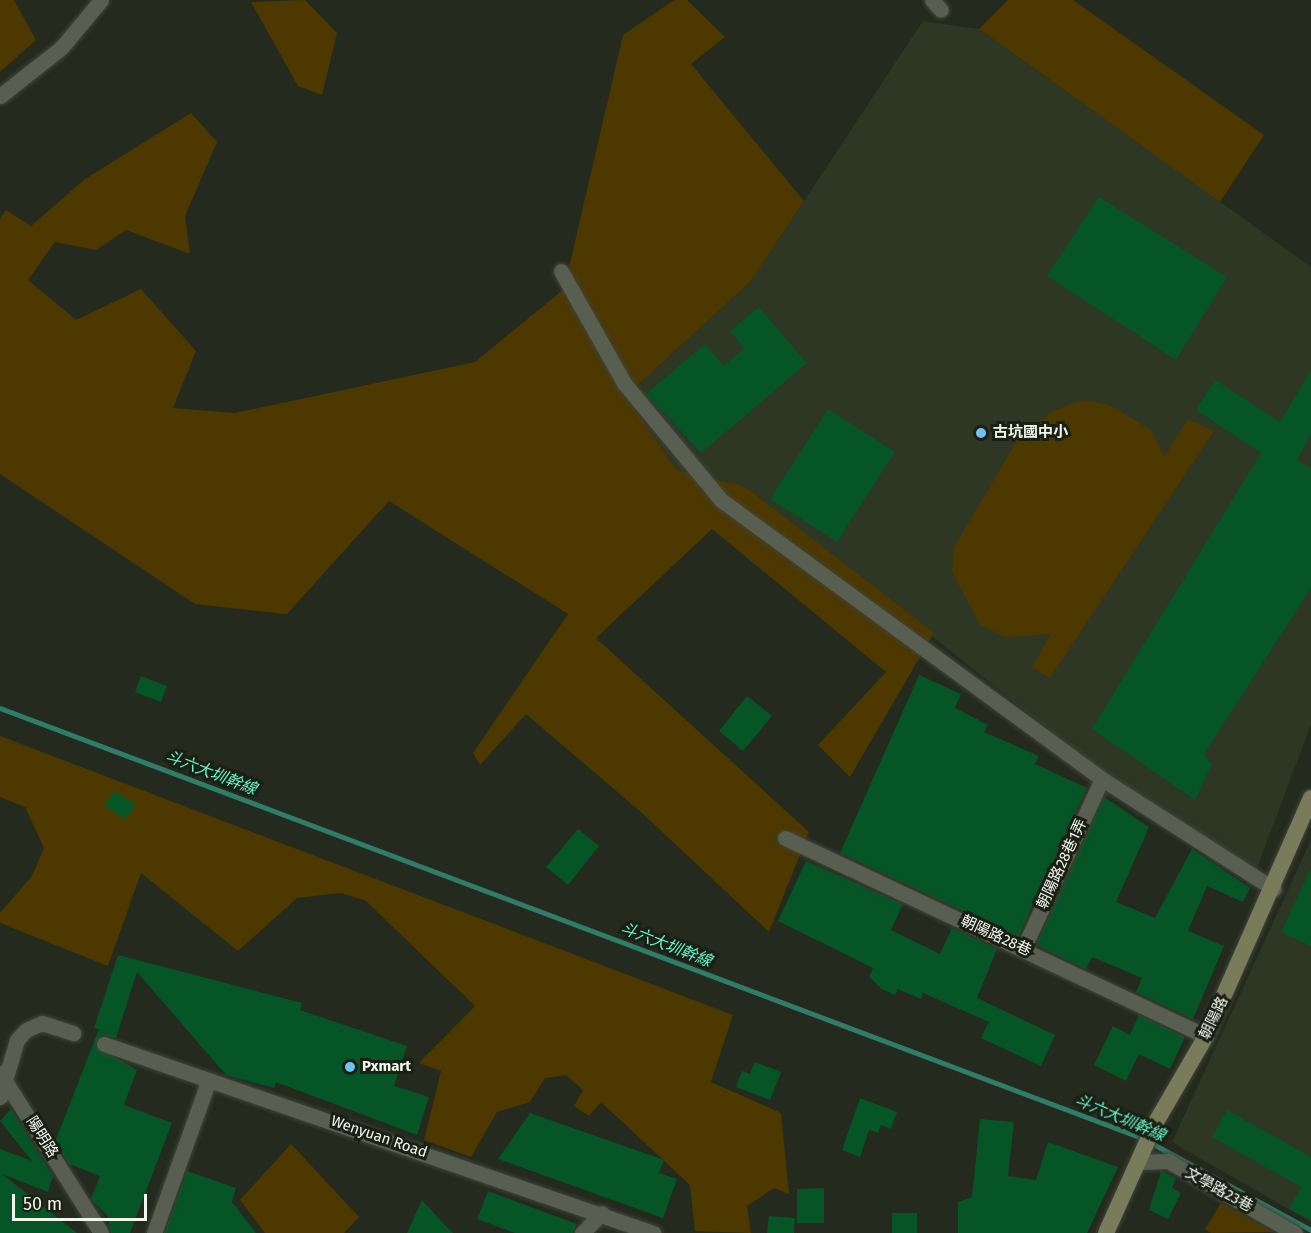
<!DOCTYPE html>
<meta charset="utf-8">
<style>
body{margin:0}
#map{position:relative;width:1311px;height:1233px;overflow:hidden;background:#242a1d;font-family:"Fira Sans","Noto Sans TC",sans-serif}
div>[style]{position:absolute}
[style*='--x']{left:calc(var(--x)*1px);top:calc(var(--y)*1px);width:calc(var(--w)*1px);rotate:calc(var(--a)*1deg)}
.built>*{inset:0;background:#2e3624}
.green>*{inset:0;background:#4d3800}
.stream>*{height:5px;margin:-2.5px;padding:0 2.5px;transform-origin:2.5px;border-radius:2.5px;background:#2f7d68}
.building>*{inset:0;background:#055526}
.roads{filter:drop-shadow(0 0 2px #3f443a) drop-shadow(0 0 2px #3f443a)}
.minor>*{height:15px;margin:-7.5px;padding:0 7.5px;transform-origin:7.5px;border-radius:7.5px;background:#585f50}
.secondary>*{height:16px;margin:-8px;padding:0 8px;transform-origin:8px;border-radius:8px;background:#787c5b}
.dots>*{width:16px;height:16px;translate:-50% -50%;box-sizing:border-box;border:3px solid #1a2014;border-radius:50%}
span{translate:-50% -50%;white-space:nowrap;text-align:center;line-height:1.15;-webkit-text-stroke:6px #1a2014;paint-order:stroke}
.poi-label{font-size:15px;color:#f2f7ee;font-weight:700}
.left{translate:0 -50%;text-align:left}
.street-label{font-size:15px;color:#f2f7ee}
.water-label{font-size:16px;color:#66f3cc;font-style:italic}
.scale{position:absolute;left:12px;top:1194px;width:135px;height:27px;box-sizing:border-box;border:3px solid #f2f7ee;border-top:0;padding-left:8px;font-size:18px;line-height:21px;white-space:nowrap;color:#f2f7ee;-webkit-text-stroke:4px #1a2014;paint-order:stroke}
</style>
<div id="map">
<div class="built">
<div style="clip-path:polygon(923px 21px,979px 29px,1311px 267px,1311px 724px,1255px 874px,1108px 777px,744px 486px,677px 470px,626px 396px,751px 281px)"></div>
<div style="clip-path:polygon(1311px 840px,1311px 1222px,1172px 1142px)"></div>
</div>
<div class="green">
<div style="clip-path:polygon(0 0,14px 0,36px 40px,0 72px)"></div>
<div style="clip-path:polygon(305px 0,337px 33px,322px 95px,298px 86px,251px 2px)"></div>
<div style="clip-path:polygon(674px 0,687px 0,725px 37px,691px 64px,804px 201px,751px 281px,626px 396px,677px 470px,744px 486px,934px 633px,850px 777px,818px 745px,886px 672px,712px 529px,596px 638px,809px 832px,769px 932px,642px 813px,526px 714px,480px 765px,473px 753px,568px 614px,389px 501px,287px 614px,195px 604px,0 474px,0 219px,6px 210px,31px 226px,85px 179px,191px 113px,217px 142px,185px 216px,190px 254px,126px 230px,96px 250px,55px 242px,28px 280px,76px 320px,141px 289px,196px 351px,173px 408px,235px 413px,475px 362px,564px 289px,623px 35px)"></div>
<div style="clip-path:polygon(1008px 0,1073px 0,1264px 135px,1220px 202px,979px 29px)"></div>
<div style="clip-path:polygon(1081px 400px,1110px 405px,1151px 430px,1164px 457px,1188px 419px,1214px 431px,1050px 678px,1032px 667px,1051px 634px,1006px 637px,980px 625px,952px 572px,954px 547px,1019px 437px,1053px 411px)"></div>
<div style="clip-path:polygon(0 736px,733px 1015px,711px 1082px,781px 1113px,789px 1194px,774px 1188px,747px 1206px,751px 1233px,695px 1231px,690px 1185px,601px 1102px,589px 1116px,574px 1106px,583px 1090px,566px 1075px,545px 1078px,530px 1102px,497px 1112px,471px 1157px,424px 1140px,441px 1071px,419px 1063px,475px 1006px,366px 901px,341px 893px,297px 898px,238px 951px,141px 873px,108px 966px,0 923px,0 913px,32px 876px,44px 848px,25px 807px,0 797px)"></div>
<div style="clip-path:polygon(291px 1144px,359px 1217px,344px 1233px,265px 1233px,240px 1200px)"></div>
<div style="clip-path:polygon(1221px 1203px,1274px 1232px,1211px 1233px,1205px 1229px)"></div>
</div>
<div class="stream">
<div style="--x:0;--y:708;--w:1220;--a:20.63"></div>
<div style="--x:1142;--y:1138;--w:192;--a:28.6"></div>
</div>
<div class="building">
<div style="clip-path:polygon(1099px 197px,1227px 277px,1176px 360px,1047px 276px)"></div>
<div style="clip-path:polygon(759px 307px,807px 363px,701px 453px,646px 394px,705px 344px,724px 366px,744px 348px,730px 331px)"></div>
<div style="clip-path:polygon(1311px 370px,1311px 434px,1297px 460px,1311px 468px,1311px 588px,1204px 754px,1212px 764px,1195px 800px,1092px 729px,1261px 453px,1196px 410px,1215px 380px,1280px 422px)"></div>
<div style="clip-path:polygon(828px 409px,895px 452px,837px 542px,770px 499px)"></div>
<div style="clip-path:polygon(919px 675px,961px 694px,955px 708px,988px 725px,984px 732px,1039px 756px,1035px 764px,1087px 788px,1018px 937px,840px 853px)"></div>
<div style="clip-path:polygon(141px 676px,167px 686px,161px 702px,135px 692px)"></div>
<div style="clip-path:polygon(747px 696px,772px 716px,743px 751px,719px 731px)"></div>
<div style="clip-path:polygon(114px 791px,136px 804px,126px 819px,104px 806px)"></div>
<div style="clip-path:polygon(1104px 797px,1149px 827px,1116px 902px,1155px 918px,1192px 849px,1250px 888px,1243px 902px,1207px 886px,1188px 931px,1224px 946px,1193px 1019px,1136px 992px,1142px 978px,1092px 957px,1086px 969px,1036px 945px)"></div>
<div style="clip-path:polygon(578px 829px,599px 846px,568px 885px,546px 867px)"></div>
<div style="clip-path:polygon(806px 861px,903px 904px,891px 930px,940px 954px,952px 928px,997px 949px,977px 998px,1055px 1035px,1041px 1066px,981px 1038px,989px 1022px,923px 993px,921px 999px,898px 989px,895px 995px,882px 989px,869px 977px,873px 968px,778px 921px)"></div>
<div style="clip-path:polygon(1311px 868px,1311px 946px,1281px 932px)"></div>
<div style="clip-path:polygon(118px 955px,302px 1003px,300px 1010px,407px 1046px,394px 1086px,429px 1097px,417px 1135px,276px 1082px,274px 1088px,226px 1075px,137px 972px,116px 1038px,102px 1035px,95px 1046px,137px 1070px,124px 1105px,172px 1123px,130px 1233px,111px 1233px,107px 1215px,91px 1199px,100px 1176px,69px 1164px,55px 1142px,99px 1029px,94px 1028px)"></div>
<div style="clip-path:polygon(1139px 1015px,1185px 1037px,1170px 1069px,1139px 1054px,1126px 1081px,1094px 1065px,1113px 1026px,1130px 1035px)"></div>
<div style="clip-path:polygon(755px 1062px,781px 1072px,770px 1100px,736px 1087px,742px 1071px,750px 1074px)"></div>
<div style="clip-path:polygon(860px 1098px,897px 1112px,891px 1129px,881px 1125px,878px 1133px,869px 1130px,860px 1157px,842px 1150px)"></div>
<div style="clip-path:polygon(11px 1109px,53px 1176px,48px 1192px,2px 1174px,77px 1233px,0 1233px,0 1149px,32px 1161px,0 1121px)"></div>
<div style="clip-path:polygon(1227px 1110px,1311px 1157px,1311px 1220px,1289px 1209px,1301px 1187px,1212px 1137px)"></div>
<div style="clip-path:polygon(530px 1113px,664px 1160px,659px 1173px,677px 1179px,663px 1218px,498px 1159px)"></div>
<div style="clip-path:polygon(980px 1119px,1014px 1122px,1008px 1176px,1036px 1180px,1048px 1142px,1118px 1167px,1087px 1233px,958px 1233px,958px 1202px,972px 1197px)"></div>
<div style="clip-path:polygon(187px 1171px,236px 1188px,232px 1202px,256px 1233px,164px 1233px)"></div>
<div style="clip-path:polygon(1161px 1171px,1176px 1178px,1172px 1188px,1181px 1193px,1168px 1219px,1149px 1210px)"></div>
<div style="clip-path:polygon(824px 1188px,824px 1223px,797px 1223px,797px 1189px)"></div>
<div style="clip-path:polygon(488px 1191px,539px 1210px,577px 1224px,573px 1233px,515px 1233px,499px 1227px,477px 1219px)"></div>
<div style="clip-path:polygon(422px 1200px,441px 1221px,453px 1233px,407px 1233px)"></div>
<div style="clip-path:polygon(892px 1213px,917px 1213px,917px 1233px,892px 1233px)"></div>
<div style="clip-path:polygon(769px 1216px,795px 1218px,794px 1233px,767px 1233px)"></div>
</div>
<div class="roads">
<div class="minor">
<div style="--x:932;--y:0;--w:13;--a:48"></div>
<div style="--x:0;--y:96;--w:79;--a:-38.3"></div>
<div style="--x:62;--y:47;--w:61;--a:-50.3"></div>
<div style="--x:561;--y:271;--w:129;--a:60.6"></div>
<div style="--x:624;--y:383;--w:152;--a:50.3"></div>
<div style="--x:721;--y:500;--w:472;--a:36.2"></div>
<div style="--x:1102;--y:779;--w:204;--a:32.6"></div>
<div style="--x:785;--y:838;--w:465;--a:25.2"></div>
<div style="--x:1023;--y:949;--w:187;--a:-65.1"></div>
<div style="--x:104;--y:1044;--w:581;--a:19"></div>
<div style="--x:0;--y:1073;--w:189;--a:57.7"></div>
<div style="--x:0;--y:1097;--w:59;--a:-73.4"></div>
<div style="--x:17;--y:1040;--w:13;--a:-48"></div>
<div style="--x:26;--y:1030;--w:17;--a:-24"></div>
<div style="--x:42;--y:1023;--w:33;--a:18"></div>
<div style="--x:1139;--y:1162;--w:29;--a:-2"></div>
<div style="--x:1168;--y:1161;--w:146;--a:29.6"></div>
<div style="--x:154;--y:1233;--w:160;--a:-70.3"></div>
<div style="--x:582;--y:1233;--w:28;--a:-45"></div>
</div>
<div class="secondary">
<div style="--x:1106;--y:1233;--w:122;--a:-65.8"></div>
<div style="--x:1156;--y:1122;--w:99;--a:-59.8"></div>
<div style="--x:1206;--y:1036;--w:260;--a:-66.2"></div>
</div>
</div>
<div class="dots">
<div style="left:981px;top:433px;background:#70c1f4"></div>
<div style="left:350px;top:1067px;background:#70c1f4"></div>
</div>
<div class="poi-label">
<span class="left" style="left:993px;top:433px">古坑國中小</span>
<span class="left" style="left:362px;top:1067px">Pxmart</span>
</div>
<div class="street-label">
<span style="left:1062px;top:864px;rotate:-65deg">朝陽路28巷1弄</span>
<span style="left:996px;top:936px;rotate:25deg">朝陽路28巷</span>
<span style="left:1214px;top:1018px;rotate:-64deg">朝陽路</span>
<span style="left:42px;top:1137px;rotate:58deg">陽明路</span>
<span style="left:379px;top:1137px;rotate:19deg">Wenyuan Road</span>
<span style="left:1219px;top:1190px;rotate:29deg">文學路23巷</span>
</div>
<div class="water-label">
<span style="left:211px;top:773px;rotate:21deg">斗六大圳幹線</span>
<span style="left:666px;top:945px;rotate:21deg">斗六大圳幹線</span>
<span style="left:1120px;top:1118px;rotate:23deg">斗六大圳幹線</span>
</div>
<div class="scale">50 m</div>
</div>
